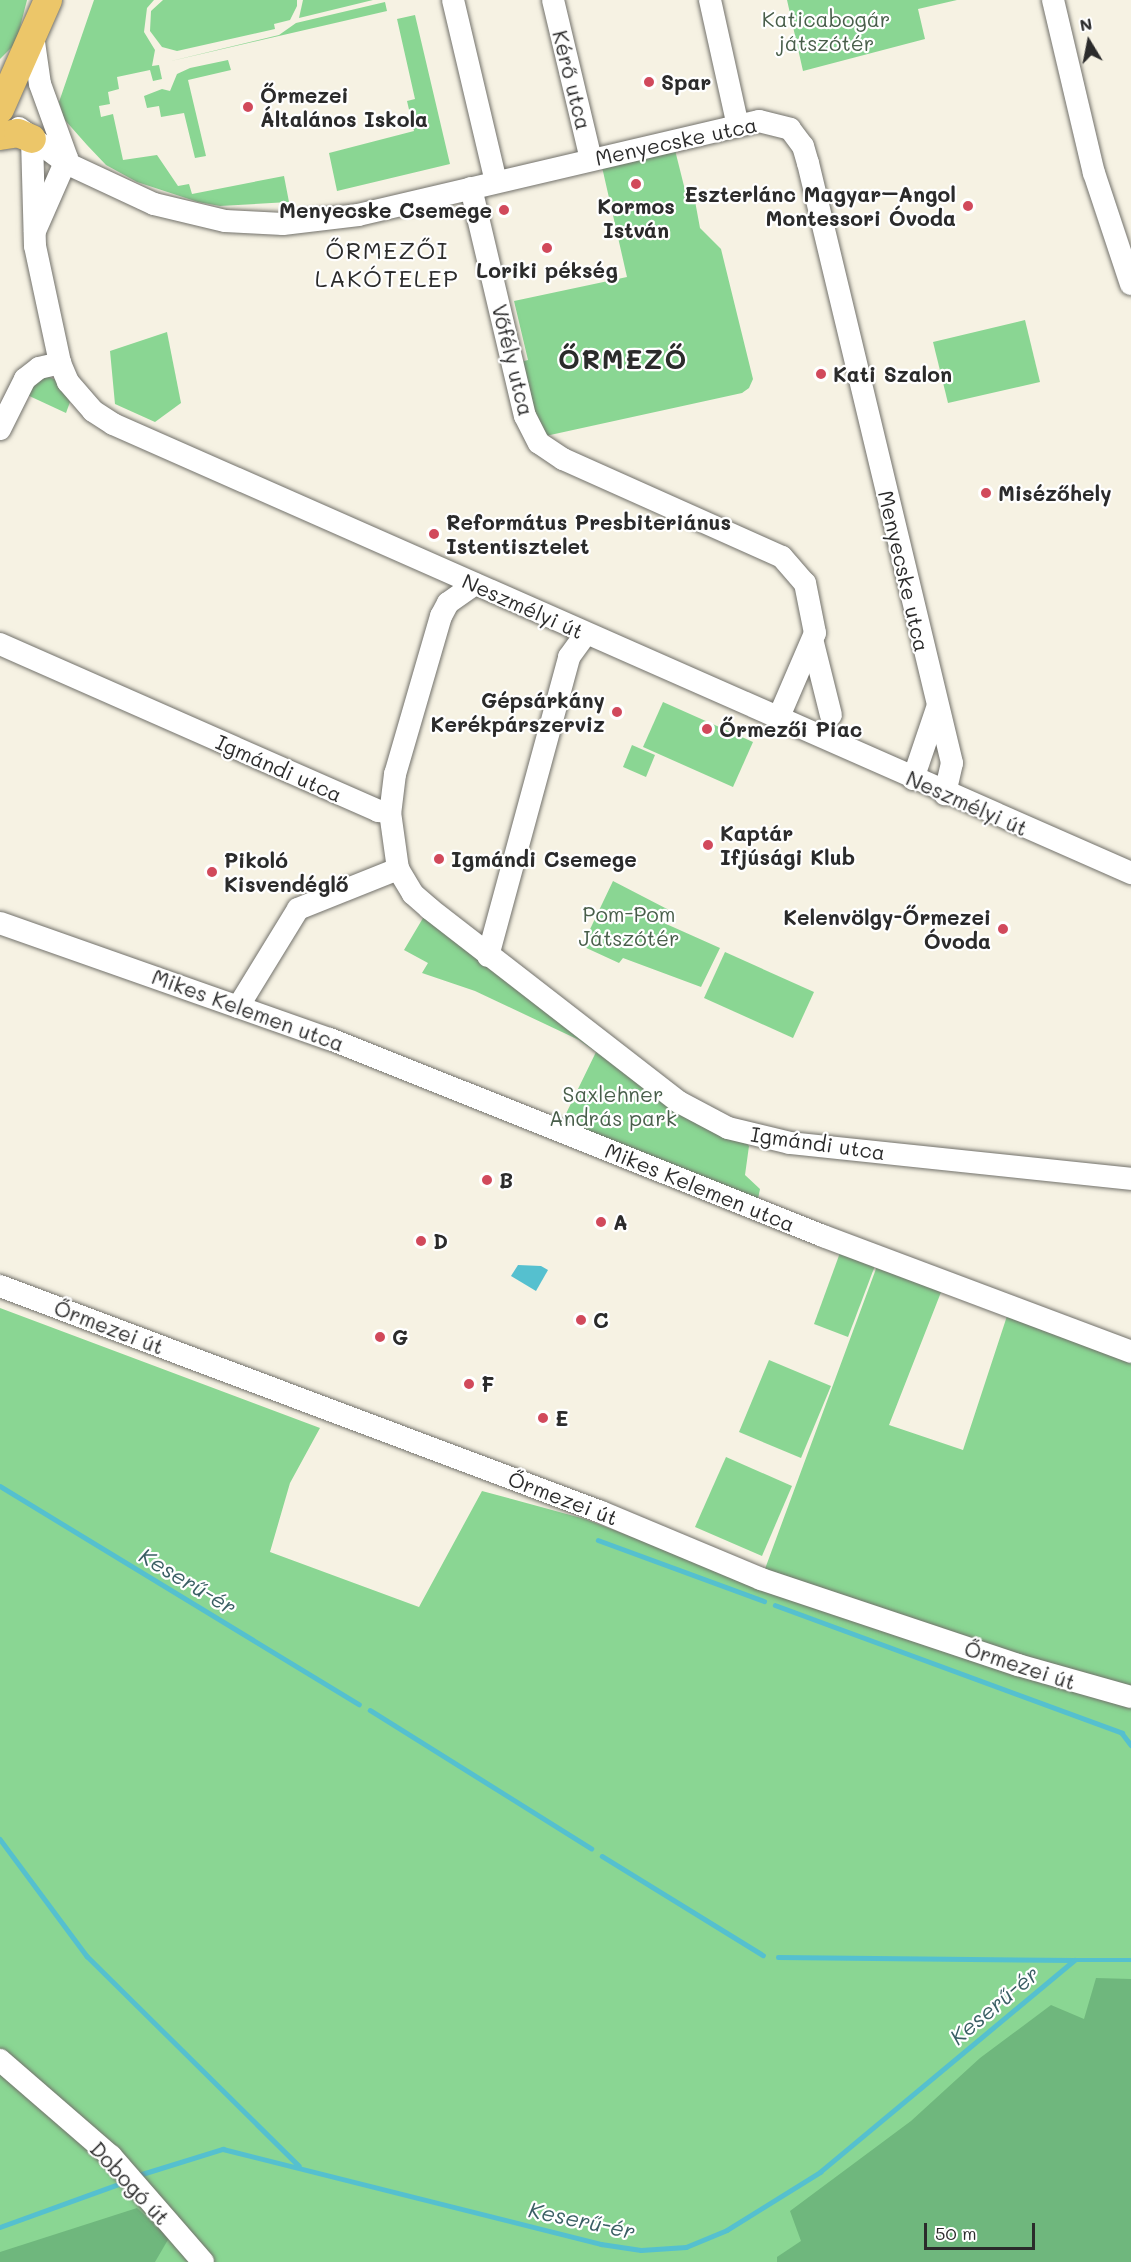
<!DOCTYPE html>
<meta charset="utf-8">
<style>
body{margin:0}
#map{position:relative;width:1131px;height:2262px;overflow:hidden;background:#f6f2e3;font-family:Mali,sans-serif}
div>[style]{position:absolute}
[style*='--x']{left:calc(var(--x)*1px);top:calc(var(--y)*1px);width:calc(var(--w)*1px);rotate:calc(var(--a)*1deg)}
.green>*{inset:0;background:#8ad693}
.forest>*{inset:0;background:#6fb77d}
.water>*{inset:0;background:#55c0cf}
.stream>*{height:4.5px;margin:-2.25px;padding:0 2.25px;transform-origin:2.25px;border-radius:2.25px;background:#55c0cf}
.roads{filter:drop-shadow(0 0 2px #72716b) drop-shadow(0 0 2px #72716b)}
.minor>*{height:22px;margin:-11px;padding:0 11px;transform-origin:11px;border-radius:11px;background:#fff}
.major>*{height:28px;margin:-14px;padding:0 14px;transform-origin:14px;border-radius:14px;background:#ecc669}
.dots>*{width:16px;height:16px;translate:-50% -50%;box-sizing:border-box;border:3px solid #fff;border-radius:50%}
span{translate:-50% -50%;white-space:nowrap;text-align:center;line-height:1.15;-webkit-text-stroke:4.5px #fff;paint-order:stroke}
.park-label{font-size:21px;color:#485e4a}
.street-label{font-size:21px;color:#2b2b2b}
.poi-label{font-size:21px;color:#2b2b2b;font-weight:700}
.left{translate:0 -50%;text-align:left}
.right{translate:-100% -50%;text-align:right}
.water-label{font-size:22px;color:#3a5f64;font-style:italic}
.quarter-label{font-size:24px;color:#2b2b2b;letter-spacing:1.5px}
.district-label{font-size:27px;color:#2b2b2b;font-weight:700;letter-spacing:1.5px}
.north{position:absolute;left:1059px;top:12px;width:60px;height:60px;-webkit-text-stroke:4px #fff;paint-order:stroke;rotate:350deg;font-size:16px;font-weight:700;line-height:24px;text-align:center;color:#2b2b2b}
.north::after{content:'';display:block;margin:auto;width:21px;height:27px;background:#2b2b2b;clip-path:polygon(50% 0,100% 100%,50% 72%,0 100%)}
.scale{position:absolute;left:924px;top:2223px;width:111px;height:27px;box-sizing:border-box;border:3px solid #2b2b2b;border-top:0;padding-left:8px;font-size:18px;line-height:21px;white-space:nowrap;color:#2b2b2b;-webkit-text-stroke:4px #fff;paint-order:stroke}
</style>
<div id="map">
<div class="green">
<div style="clip-path:polygon(0 0,27px 0,16px 43px,0 59px)"></div>
<div style="clip-path:polygon(94px 0,154px 0,147px 8px,144px 32px,155px 50px,152px 66px,159px 65px,162px 79px,153px 81px,150px 70px,117px 77px,119px 89px,108px 92px,110px 104px,99px 106px,101px 117px,113px 114px,123px 160px,157px 155px,178px 186px,189px 184px,192px 194px,284px 176px,289px 202px,220px 206px,198px 202px,137px 182px,106px 165px,87px 145px,64px 119px,59px 102px)"></div>
<div style="clip-path:polygon(163px 0,297px 0,297px 6px,290px 20px,274px 24px,275px 29px,177px 51px,162px 47px,150px 31px,151px 11px)"></div>
<div style="clip-path:polygon(303px 0,373px 0,299px 18px)"></div>
<div style="clip-path:polygon(787px 0,957px 0,918px 9px,925px 39px,803px 71px)"></div>
<div style="clip-path:polygon(385px 2px,387px 11px,167px 62px,279px 35px,296px 23px)"></div>
<div style="clip-path:polygon(415px 15px,450px 164px,337px 191px,329px 153px,414px 131px,407px 101px,415px 99px,397px 19px)"></div>
<div style="clip-path:polygon(228px 60px,231px 70px,188px 80px,206px 156px,195px 158px,184px 113px,161px 117px,159px 106px,147px 108px,144px 96px,162px 89px,170px 91px,177px 74px,190px 68px)"></div>
<div style="clip-path:polygon(675px 150px,688px 202px,695px 201px,700px 228px,721px 249px,753px 379px,749px 388px,742px 393px,541px 437px,517px 363px,528px 360px,514px 301px,627px 277px,602px 167px)"></div>
<div style="clip-path:polygon(1025px 320px,1040px 382px,948px 403px,933px 342px)"></div>
<div style="clip-path:polygon(167px 332px,181px 403px,155px 422px,115px 404px,110px 351px)"></div>
<div style="clip-path:polygon(47px 376px,56px 380px,70px 402px,66px 413px,25px 394px,29px 385px)"></div>
<div style="clip-path:polygon(663px 702px,753px 742px,733px 787px,643px 747px)"></div>
<div style="clip-path:polygon(632px 745px,655px 755px,646px 777px,623px 767px)"></div>
<div style="clip-path:polygon(613px 881px,669px 910px,664px 923px,720px 948px,701px 987px,623px 958px,619px 963px,582px 946px)"></div>
<div style="clip-path:polygon(426px 913px,743px 1139px,749px 1146px,745px 1175px,760px 1189px,757px 1204px,560px 1126px,596px 1052px,579px 1040px,475px 991px,422px 973px,428px 963px,404px 950px)"></div>
<div style="clip-path:polygon(725px 952px,814px 992px,793px 1038px,704px 998px)"></div>
<div style="clip-path:polygon(841px 1250px,876px 1263px,848px 1337px,814px 1324px)"></div>
<div style="clip-path:polygon(880px 1258px,945px 1282px,889px 1425px,963px 1450px,1007px 1316px,1131px 1352px,1131px 2262px,0 2262px,0 1308px,320px 1428px,290px 1483px,270px 1552px,419px 1607px,482px 1491px,585px 1519px,759px 1585px)"></div>
<div style="clip-path:polygon(769px 1360px,831px 1386px,801px 1458px,739px 1432px)"></div>
<div style="clip-path:polygon(726px 1457px,792px 1486px,762px 1556px,695px 1527px)"></div>
</div>
<div class="forest">
<div style="clip-path:polygon(1096px 1978px,1131px 1979px,1131px 2262px,777px 2262px,777px 2257px,801px 2241px,790px 2211px,911px 2121px,980px 2058px,1051px 2005px,1084px 2019px)"></div>
<div style="clip-path:polygon(137px 2208px,169px 2238px,155px 2262px,0 2262px,0 2252px)"></div>
</div>
<div class="water">
<div style="clip-path:polygon(518px 1265px,541px 1266px,548px 1270px,536px 1291px,511px 1276px)"></div>
</div>
<div class="stream">
<div style="--x:0;--y:1486;--w:420;--a:31.3"></div>
<div style="--x:598;--y:1540;--w:177;--a:20.2"></div>
<div style="--x:775;--y:1605;--w:370;--a:20.2"></div>
<div style="--x:1122;--y:1733;--w:15;--a:53"></div>
<div style="--x:370;--y:1710;--w:261;--a:32"></div>
<div style="--x:0;--y:1839;--w:146;--a:53.4"></div>
<div style="--x:87;--y:1956;--w:298;--a:44.7"></div>
<div style="--x:602;--y:1856;--w:189;--a:31.6"></div>
<div style="--x:778;--y:1957;--w:295;--a:0.6"></div>
<div style="--x:142;--y:2174;--w:85;--a:-17.2"></div>
<div style="--x:223;--y:2149;--w:390;--a:14.1"></div>
<div style="--x:601;--y:2244;--w:40;--a:8.5"></div>
<div style="--x:641;--y:2250;--w:45;--a:-3.8"></div>
<div style="--x:686;--y:2247;--w:44;--a:-22.5"></div>
<div style="--x:727;--y:2230;--w:110;--a:-31.9"></div>
<div style="--x:820;--y:2172;--w:331;--a:-39.8"></div>
<div style="--x:1074;--y:1960;--w:57;--a:0"></div>
<div style="--x:0;--y:2227;--w:132;--a:-19.9"></div>
</div>
<div class="roads">
<div class="minor">
<div style="--x:453;--y:0;--w:187;--a:76.7"></div>
<div style="--x:553;--y:0;--w:164;--a:76.6"></div>
<div style="--x:710;--y:0;--w:129;--a:77.5"></div>
<div style="--x:1053;--y:0;--w:178;--a:76.7"></div>
<div style="--x:1094;--y:173;--w:117;--a:71.6"></div>
<div style="--x:33;--y:35;--w:49;--a:81.9"></div>
<div style="--x:40;--y:84;--w:79;--a:70"></div>
<div style="--x:67;--y:158;--w:80;--a:113.7"></div>
<div style="--x:19;--y:128;--w:59;--a:36.7"></div>
<div style="--x:66;--y:163;--w:97;--a:25"></div>
<div style="--x:154;--y:204;--w:73;--a:13.5"></div>
<div style="--x:225;--y:221;--w:58;--a:3"></div>
<div style="--x:283;--y:224;--w:76;--a:-6.8"></div>
<div style="--x:358;--y:215;--w:412;--a:-13.2"></div>
<div style="--x:759;--y:121;--w:32;--a:14"></div>
<div style="--x:790;--y:129;--w:21;--a:53"></div>
<div style="--x:803;--y:146;--w:18;--a:74"></div>
<div style="--x:808;--y:163;--w:617;--a:76.5"></div>
<div style="--x:952;--y:763;--w:32;--a:103"></div>
<div style="--x:32;--y:139;--w:107;--a:88.4"></div>
<div style="--x:35;--y:246;--w:120;--a:77.9"></div>
<div style="--x:60;--y:363;--w:21;--a:67"></div>
<div style="--x:68;--y:382;--w:38;--a:49"></div>
<div style="--x:93;--y:411;--w:24;--a:33"></div>
<div style="--x:113;--y:424;--w:1113;--a:23.8"></div>
<div style="--x:471;--y:188;--w:234;--a:76.7"></div>
<div style="--x:525;--y:416;--w:30;--a:63"></div>
<div style="--x:539;--y:443;--w:29;--a:34"></div>
<div style="--x:563;--y:459;--w:240;--a:24.1"></div>
<div style="--x:782;--y:557;--w:35;--a:49"></div>
<div style="--x:805;--y:583;--w:51;--a:78.7"></div>
<div style="--x:815;--y:633;--w:94;--a:113.3"></div>
<div style="--x:0;--y:429;--w:56;--a:-63.4"></div>
<div style="--x:25;--y:379;--w:18;--a:-38"></div>
<div style="--x:39;--y:368;--w:22;--a:-13"></div>
<div style="--x:475;--y:584;--w:33;--a:145"></div>
<div style="--x:448;--y:603;--w:15;--a:118"></div>
<div style="--x:441;--y:616;--w:165;--a:106.2"></div>
<div style="--x:395;--y:774;--w:38;--a:97"></div>
<div style="--x:390;--y:812;--w:58;--a:82"></div>
<div style="--x:398;--y:869;--w:29;--a:59"></div>
<div style="--x:413;--y:894;--w:23;--a:41"></div>
<div style="--x:430;--y:909;--w:315;--a:37.8"></div>
<div style="--x:679;--y:1102;--w:55;--a:28"></div>
<div style="--x:728;--y:1128;--w:64;--a:13.6"></div>
<div style="--x:790;--y:1143;--w:343;--a:6"></div>
<div style="--x:813;--y:643;--w:74;--a:76"></div>
<div style="--x:0;--y:644;--w:413;--a:23.8"></div>
<div style="--x:378;--y:811;--w:12;--a:5"></div>
<div style="--x:913;--y:779;--w:75;--a:-71.3"></div>
<div style="--x:0;--y:923;--w:350;--a:19.4"></div>
<div style="--x:330;--y:1039;--w:531;--a:21.78"></div>
<div style="--x:823;--y:1236;--w:329;--a:20.6"></div>
<div style="--x:488;--y:956;--w:310;--a:-74.8"></div>
<div style="--x:569;--y:657;--w:29;--a:-54"></div>
<div style="--x:238;--y:1007;--w:115;--a:-58.5"></div>
<div style="--x:298;--y:909;--w:108;--a:-21.8"></div>
<div style="--x:0;--y:1286;--w:642;--a:20.61"></div>
<div style="--x:601;--y:1512;--w:173;--a:22.7"></div>
<div style="--x:761;--y:1579;--w:271;--a:18.5"></div>
<div style="--x:1018;--y:1665;--w:117;--a:15.8"></div>
<div style="--x:0;--y:2060;--w:147;--a:40.9"></div>
<div style="--x:111;--y:2156;--w:140;--a:49"></div>
</div>
<div class="major">
<div style="--x:0;--y:109;--w:119;--a:-66.2"></div>
<div style="--x:0;--y:136;--w:18;--a:-9"></div>
<div style="--x:18;--y:133;--w:15;--a:23"></div>
</div>
</div>
<div class="dots">
<div style="left:649px;top:82px;background:#d1495b"></div>
<div style="left:248px;top:107px;background:#d1495b"></div>
<div style="left:636px;top:184px;background:#d1495b"></div>
<div style="left:968px;top:206px;background:#d1495b"></div>
<div style="left:504px;top:210px;background:#d1495b"></div>
<div style="left:547px;top:248px;background:#d1495b"></div>
<div style="left:821px;top:374px;background:#d1495b"></div>
<div style="left:986px;top:493px;background:#d1495b"></div>
<div style="left:434px;top:534px;background:#d1495b"></div>
<div style="left:617px;top:712px;background:#d1495b"></div>
<div style="left:707px;top:729px;background:#d1495b"></div>
<div style="left:708px;top:845px;background:#d1495b"></div>
<div style="left:439px;top:859px;background:#d1495b"></div>
<div style="left:212px;top:872px;background:#d1495b"></div>
<div style="left:1003px;top:929px;background:#d1495b"></div>
<div style="left:487px;top:1180px;background:#d1495b"></div>
<div style="left:601px;top:1222px;background:#d1495b"></div>
<div style="left:421px;top:1241px;background:#d1495b"></div>
<div style="left:581px;top:1320px;background:#d1495b"></div>
<div style="left:380px;top:1337px;background:#d1495b"></div>
<div style="left:469px;top:1384px;background:#d1495b"></div>
<div style="left:543px;top:1418px;background:#d1495b"></div>
</div>
<div class="park-label">
<span style="left:826px;top:31px">Katicabogár<br>játszótér</span>
<span style="left:629px;top:926px">Pom-Pom<br>Játszótér</span>
<span style="left:613px;top:1106px">Saxlehner<br>András park</span>
</div>
<div class="street-label">
<span style="left:572px;top:80px;rotate:76deg">Kérő utca</span>
<span style="left:676px;top:141px;rotate:-12deg">Menyecske utca</span>
<span style="left:513px;top:360px;rotate:76deg">Vőfély utca</span>
<span style="left:904px;top:571px;rotate:77deg">Menyecske utca</span>
<span style="left:523px;top:606px;rotate:24deg">Neszmélyi út</span>
<span style="left:279px;top:768px;rotate:24deg">Igmándi utca</span>
<span style="left:967px;top:803px;rotate:24deg">Neszmélyi út</span>
<span style="left:248px;top:1010px;rotate:20deg">Mikes Kelemen utca</span>
<span style="left:818px;top:1143px;rotate:8deg">Igmándi utca</span>
<span style="left:700px;top:1187px;rotate:22deg">Mikes Kelemen utca</span>
<span style="left:109px;top:1327px;rotate:21deg">Őrmezei út</span>
<span style="left:563px;top:1498px;rotate:21deg">Őrmezei út</span>
<span style="left:1020px;top:1665px;rotate:18deg">Őrmezei út</span>
<span style="left:130px;top:2183px;rotate:47deg">Dobogó út</span>
</div>
<div class="poi-label">
<span class="left" style="left:661px;top:82px">Spar</span>
<span class="left" style="left:260px;top:107px">Őrmezei<br>Általános Iskola</span>
<span class="right" style="left:956px;top:206px">Eszterlánc Magyar–Angol<br>Montessori Óvoda</span>
<span style="left:636px;top:218px">Kormos<br>István</span>
<span class="right" style="left:492px;top:210px">Menyecske Csemege</span>
<span style="left:547px;top:270px">Loriki pékség</span>
<span class="left" style="left:833px;top:374px">Kati Szalon</span>
<span class="left" style="left:998px;top:493px">Misézőhely</span>
<span class="left" style="left:446px;top:534px">Református Presbiteriánus<br>Istentisztelet</span>
<span class="right" style="left:605px;top:712px">Gépsárkány<br>Kerékpárszerviz</span>
<span class="left" style="left:719px;top:729px">Őrmezői Piac</span>
<span class="left" style="left:720px;top:845px">Kaptár<br>Ifjúsági Klub</span>
<span class="left" style="left:451px;top:859px">Igmándi Csemege</span>
<span class="left" style="left:224px;top:872px">Pikoló<br>Kisvendéglő</span>
<span class="right" style="left:991px;top:929px">Kelenvölgy-Őrmezei<br>Óvoda</span>
<span class="left" style="left:499px;top:1180px">B</span>
<span class="left" style="left:613px;top:1222px">A</span>
<span class="left" style="left:433px;top:1241px">D</span>
<span class="left" style="left:593px;top:1320px">C</span>
<span class="left" style="left:392px;top:1337px">G</span>
<span class="left" style="left:481px;top:1384px">F</span>
<span class="left" style="left:555px;top:1418px">E</span>
</div>
<div class="water-label">
<span style="left:188px;top:1581px;rotate:31deg">Keserű-ér</span>
<span style="left:994px;top:2005px;rotate:-40deg">Keserű-ér</span>
<span style="left:582px;top:2220px;rotate:12deg">Keserű-ér</span>
</div>
<div class="quarter-label">
<span style="left:387px;top:264px">ŐRMEZŐI<br>LAKÓTELEP</span>
</div>
<div class="district-label">
<span style="left:623px;top:359px">ŐRMEZŐ</span>
</div>
<div class="north">N</div>
<div class="scale">50 m</div>
</div>
